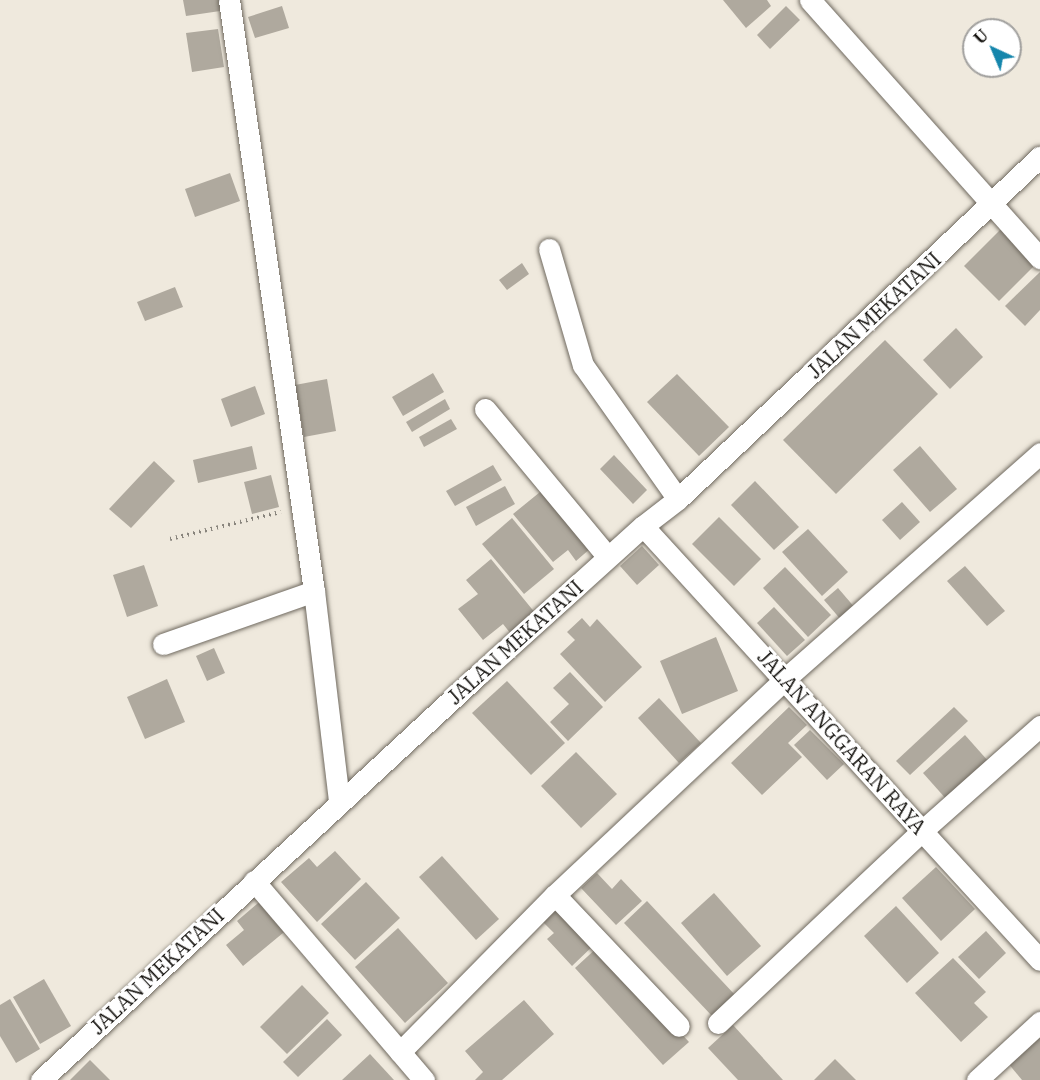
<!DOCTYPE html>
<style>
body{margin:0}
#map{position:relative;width:1040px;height:1080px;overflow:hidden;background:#efe9dd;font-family:"IBM Plex Serif",serif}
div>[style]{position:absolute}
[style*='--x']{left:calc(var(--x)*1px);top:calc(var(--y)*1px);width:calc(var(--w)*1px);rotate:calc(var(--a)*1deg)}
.building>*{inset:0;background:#afa99e}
.path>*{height:4px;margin-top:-2px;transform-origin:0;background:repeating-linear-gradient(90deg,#88847c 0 1.5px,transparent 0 6px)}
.roads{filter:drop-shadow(0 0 2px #6f695f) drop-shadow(0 0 2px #6f695f)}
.minor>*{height:21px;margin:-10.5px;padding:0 10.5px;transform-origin:10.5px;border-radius:10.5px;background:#fff}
span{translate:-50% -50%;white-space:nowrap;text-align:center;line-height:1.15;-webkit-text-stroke:6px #fff;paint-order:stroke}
.street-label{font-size:20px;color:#13110d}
.north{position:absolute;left:962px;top:18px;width:60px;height:60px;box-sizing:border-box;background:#fff;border:2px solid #a1a09e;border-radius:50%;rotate:316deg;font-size:16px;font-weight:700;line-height:24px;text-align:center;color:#13110d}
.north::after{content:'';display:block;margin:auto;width:21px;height:27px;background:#1586ac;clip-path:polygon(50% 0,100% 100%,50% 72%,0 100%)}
</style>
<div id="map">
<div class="building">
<div style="clip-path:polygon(183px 0,226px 0,227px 10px,186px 16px)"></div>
<div style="clip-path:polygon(723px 0,767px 0,771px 6px,746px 28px)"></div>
<div style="clip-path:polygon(282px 6px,289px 28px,255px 38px,248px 17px)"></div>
<div style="clip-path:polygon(786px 6px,800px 20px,770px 49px,757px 35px)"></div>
<div style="clip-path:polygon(218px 29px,224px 67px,192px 72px,186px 33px)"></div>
<div style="clip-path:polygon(230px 173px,240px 201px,195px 217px,185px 189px)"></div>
<div style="clip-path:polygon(1001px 229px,1036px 264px,999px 301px,964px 266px)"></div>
<div style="clip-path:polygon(522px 263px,529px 274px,507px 290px,499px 280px)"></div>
<div style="clip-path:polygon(1040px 272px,1040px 310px,1025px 326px,1005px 306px)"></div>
<div style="clip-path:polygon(175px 287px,183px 307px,145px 321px,137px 302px)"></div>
<div style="clip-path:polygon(956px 328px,983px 357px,950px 389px,923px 360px)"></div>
<div style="clip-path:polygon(885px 340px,938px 394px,836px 494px,783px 440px)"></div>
<div style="clip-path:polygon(433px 373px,444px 392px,403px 416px,392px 397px)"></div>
<div style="clip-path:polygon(677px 374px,729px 427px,699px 456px,647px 402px)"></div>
<div style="clip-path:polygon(327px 379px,336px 431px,304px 437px,295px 385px)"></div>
<div style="clip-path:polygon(255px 386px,265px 414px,231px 427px,221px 399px)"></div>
<div style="clip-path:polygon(445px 399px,450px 409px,412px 432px,406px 422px)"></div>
<div style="clip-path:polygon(451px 419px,457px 429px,424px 447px,419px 437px)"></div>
<div style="clip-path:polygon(252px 446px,257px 469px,198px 483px,193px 460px)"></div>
<div style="clip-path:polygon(920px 446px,957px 489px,930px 512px,893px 470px)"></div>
<div style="clip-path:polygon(614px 455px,647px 490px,633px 504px,600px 469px)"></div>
<div style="clip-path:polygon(154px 461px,175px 481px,131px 528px,109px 509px)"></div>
<div style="clip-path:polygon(493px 465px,502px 480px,455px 506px,446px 491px)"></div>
<div style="clip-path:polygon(271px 475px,279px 507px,252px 514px,244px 482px)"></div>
<div style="clip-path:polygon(755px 481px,799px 527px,774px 550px,731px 505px)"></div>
<div style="clip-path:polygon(505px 486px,515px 504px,476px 526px,466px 507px)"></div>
<div style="clip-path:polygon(545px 488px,591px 548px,576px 561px,568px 550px,553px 562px,513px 514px)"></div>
<div style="clip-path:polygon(902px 502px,920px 522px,900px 540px,882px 520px)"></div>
<div style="clip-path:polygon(719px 517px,761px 559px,734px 586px,692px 544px)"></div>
<div style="clip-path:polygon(512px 518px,554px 569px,524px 594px,482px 544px)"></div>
<div style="clip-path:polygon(808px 529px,848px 572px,822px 596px,782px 552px)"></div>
<div style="clip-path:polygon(642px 546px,659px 565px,637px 585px,620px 566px)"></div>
<div style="clip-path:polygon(491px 559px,536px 614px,511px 634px,503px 624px,483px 640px,458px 609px,478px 594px,466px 580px)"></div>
<div style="clip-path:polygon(144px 565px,158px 606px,127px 617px,113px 575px)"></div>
<div style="clip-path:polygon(965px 566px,1005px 611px,987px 626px,947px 581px)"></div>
<div style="clip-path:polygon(785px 567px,831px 615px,808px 637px,763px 588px)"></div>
<div style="clip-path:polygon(838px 588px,856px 609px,842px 621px,824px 600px)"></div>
<div style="clip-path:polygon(774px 607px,805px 640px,787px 656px,757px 623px)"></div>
<div style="clip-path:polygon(582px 618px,590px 627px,597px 619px,642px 667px,605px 702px,560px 654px,575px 640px,567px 632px)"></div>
<div style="clip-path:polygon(716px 637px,738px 691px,682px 714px,660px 661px)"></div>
<div style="clip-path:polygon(214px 648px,225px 673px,207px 681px,196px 656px)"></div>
<div style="clip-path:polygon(570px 672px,603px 707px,568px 741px,550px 722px,569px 704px,553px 688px)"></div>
<div style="clip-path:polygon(167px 679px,185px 722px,145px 739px,127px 697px)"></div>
<div style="clip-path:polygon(507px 681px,565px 743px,531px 775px,472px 713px)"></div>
<div style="clip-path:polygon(659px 698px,701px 743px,679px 763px,638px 718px)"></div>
<div style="clip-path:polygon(789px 707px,807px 725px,788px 743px,802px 757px,762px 795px,731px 763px)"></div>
<div style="clip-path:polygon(954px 707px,968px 721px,910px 775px,896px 761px)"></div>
<div style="clip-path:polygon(810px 730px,844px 764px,827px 780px,794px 745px)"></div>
<div style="clip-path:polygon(965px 735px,989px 762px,947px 800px,923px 773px)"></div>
<div style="clip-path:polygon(576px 752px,617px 794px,581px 828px,541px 786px)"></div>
<div style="clip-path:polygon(335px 851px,361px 879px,317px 922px,281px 882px,309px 858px,317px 867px)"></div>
<div style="clip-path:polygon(442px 856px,499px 919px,476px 940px,419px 877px)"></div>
<div style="clip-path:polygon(936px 867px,975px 909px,941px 941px,902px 898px)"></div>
<div style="clip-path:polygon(597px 873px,612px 889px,621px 879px,642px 901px,616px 925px,581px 888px)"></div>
<div style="clip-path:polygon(366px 882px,400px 918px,355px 960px,321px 924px)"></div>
<div style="clip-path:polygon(714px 893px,761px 946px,727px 976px,681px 923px)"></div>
<div style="clip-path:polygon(264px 898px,289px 928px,243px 966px,226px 945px,244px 930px,237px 921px)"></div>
<div style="clip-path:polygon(647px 901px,736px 996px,713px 1017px,624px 923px)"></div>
<div style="clip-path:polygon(560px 905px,596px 943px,572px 966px,547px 939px,554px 933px,543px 922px)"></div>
<div style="clip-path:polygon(896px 906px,939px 953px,907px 983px,864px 936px)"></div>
<div style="clip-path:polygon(398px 928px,448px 983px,405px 1023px,355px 967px)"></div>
<div style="clip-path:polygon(986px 931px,1006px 953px,979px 979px,958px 957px)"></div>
<div style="clip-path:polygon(600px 945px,689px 1042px,663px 1065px,575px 968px)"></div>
<div style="clip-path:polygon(953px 958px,986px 992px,974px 1003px,988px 1017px,961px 1042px,915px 993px)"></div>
<div style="clip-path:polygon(44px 979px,71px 1026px,40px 1044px,13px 997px)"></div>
<div style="clip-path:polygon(302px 985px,329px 1013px,287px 1054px,260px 1027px)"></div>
<div style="clip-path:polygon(10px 999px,40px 1049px,16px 1063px,0 1036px,0 1005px)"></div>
<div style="clip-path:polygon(524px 1000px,554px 1034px,502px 1080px,475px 1080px,483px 1072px,465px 1051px)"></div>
<div style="clip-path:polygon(327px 1019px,342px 1035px,298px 1077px,283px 1062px)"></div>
<div style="clip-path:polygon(733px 1025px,783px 1080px,738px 1080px,708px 1048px)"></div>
<div style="clip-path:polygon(1040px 1034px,1040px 1080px,1022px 1080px,1008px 1063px)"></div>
<div style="clip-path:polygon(370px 1054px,394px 1080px,342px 1080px)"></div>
<div style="clip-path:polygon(835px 1059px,856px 1080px,814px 1080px)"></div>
<div style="clip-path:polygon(90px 1060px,110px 1080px,70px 1080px)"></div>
</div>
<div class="path">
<div style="--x:170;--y:539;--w:114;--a:-13.7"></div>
</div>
<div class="roads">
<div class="minor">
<div style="--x:229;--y:0;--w:597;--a:81.82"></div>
<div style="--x:314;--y:591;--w:212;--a:83.2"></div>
<div style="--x:810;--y:0;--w:346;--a:48.3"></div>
<div style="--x:549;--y:249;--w:121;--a:73.7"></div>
<div style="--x:583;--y:365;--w:164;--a:54.7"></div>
<div style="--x:485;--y:409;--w:192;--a:50.3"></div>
<div style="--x:643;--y:526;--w:588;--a:47.55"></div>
<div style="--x:163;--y:644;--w:160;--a:-19.3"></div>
<div style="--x:254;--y:881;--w:262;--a:49.5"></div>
<div style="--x:555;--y:895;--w:180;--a:46.6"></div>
<div style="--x:718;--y:1023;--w:282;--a:-43.3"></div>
<div style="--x:923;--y:830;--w:157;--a:-41.6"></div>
<div style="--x:400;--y:1052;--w:221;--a:-45.4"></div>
<div style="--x:555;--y:895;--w:316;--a:-43.2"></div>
<div style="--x:785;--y:679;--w:341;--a:-41.5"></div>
<div style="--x:41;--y:1080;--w:596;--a:-42.82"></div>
<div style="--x:478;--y:675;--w:222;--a:-42.1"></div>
<div style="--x:643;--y:526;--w:44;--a:-37.6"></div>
<div style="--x:678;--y:499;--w:498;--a:-43.4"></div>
<div style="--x:977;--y:1080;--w:86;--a:-42.6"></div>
</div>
</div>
<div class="street-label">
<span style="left:874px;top:315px;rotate:-43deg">JALAN MEKATANI</span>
<span style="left:515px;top:642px;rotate:-42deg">JALAN MEKATANI</span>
<span style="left:842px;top:742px;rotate:48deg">JALAN ANGGARAN RAYA</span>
<span style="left:157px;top:971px;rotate:-43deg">JALAN MEKATANI</span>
</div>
<div class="north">U</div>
</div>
